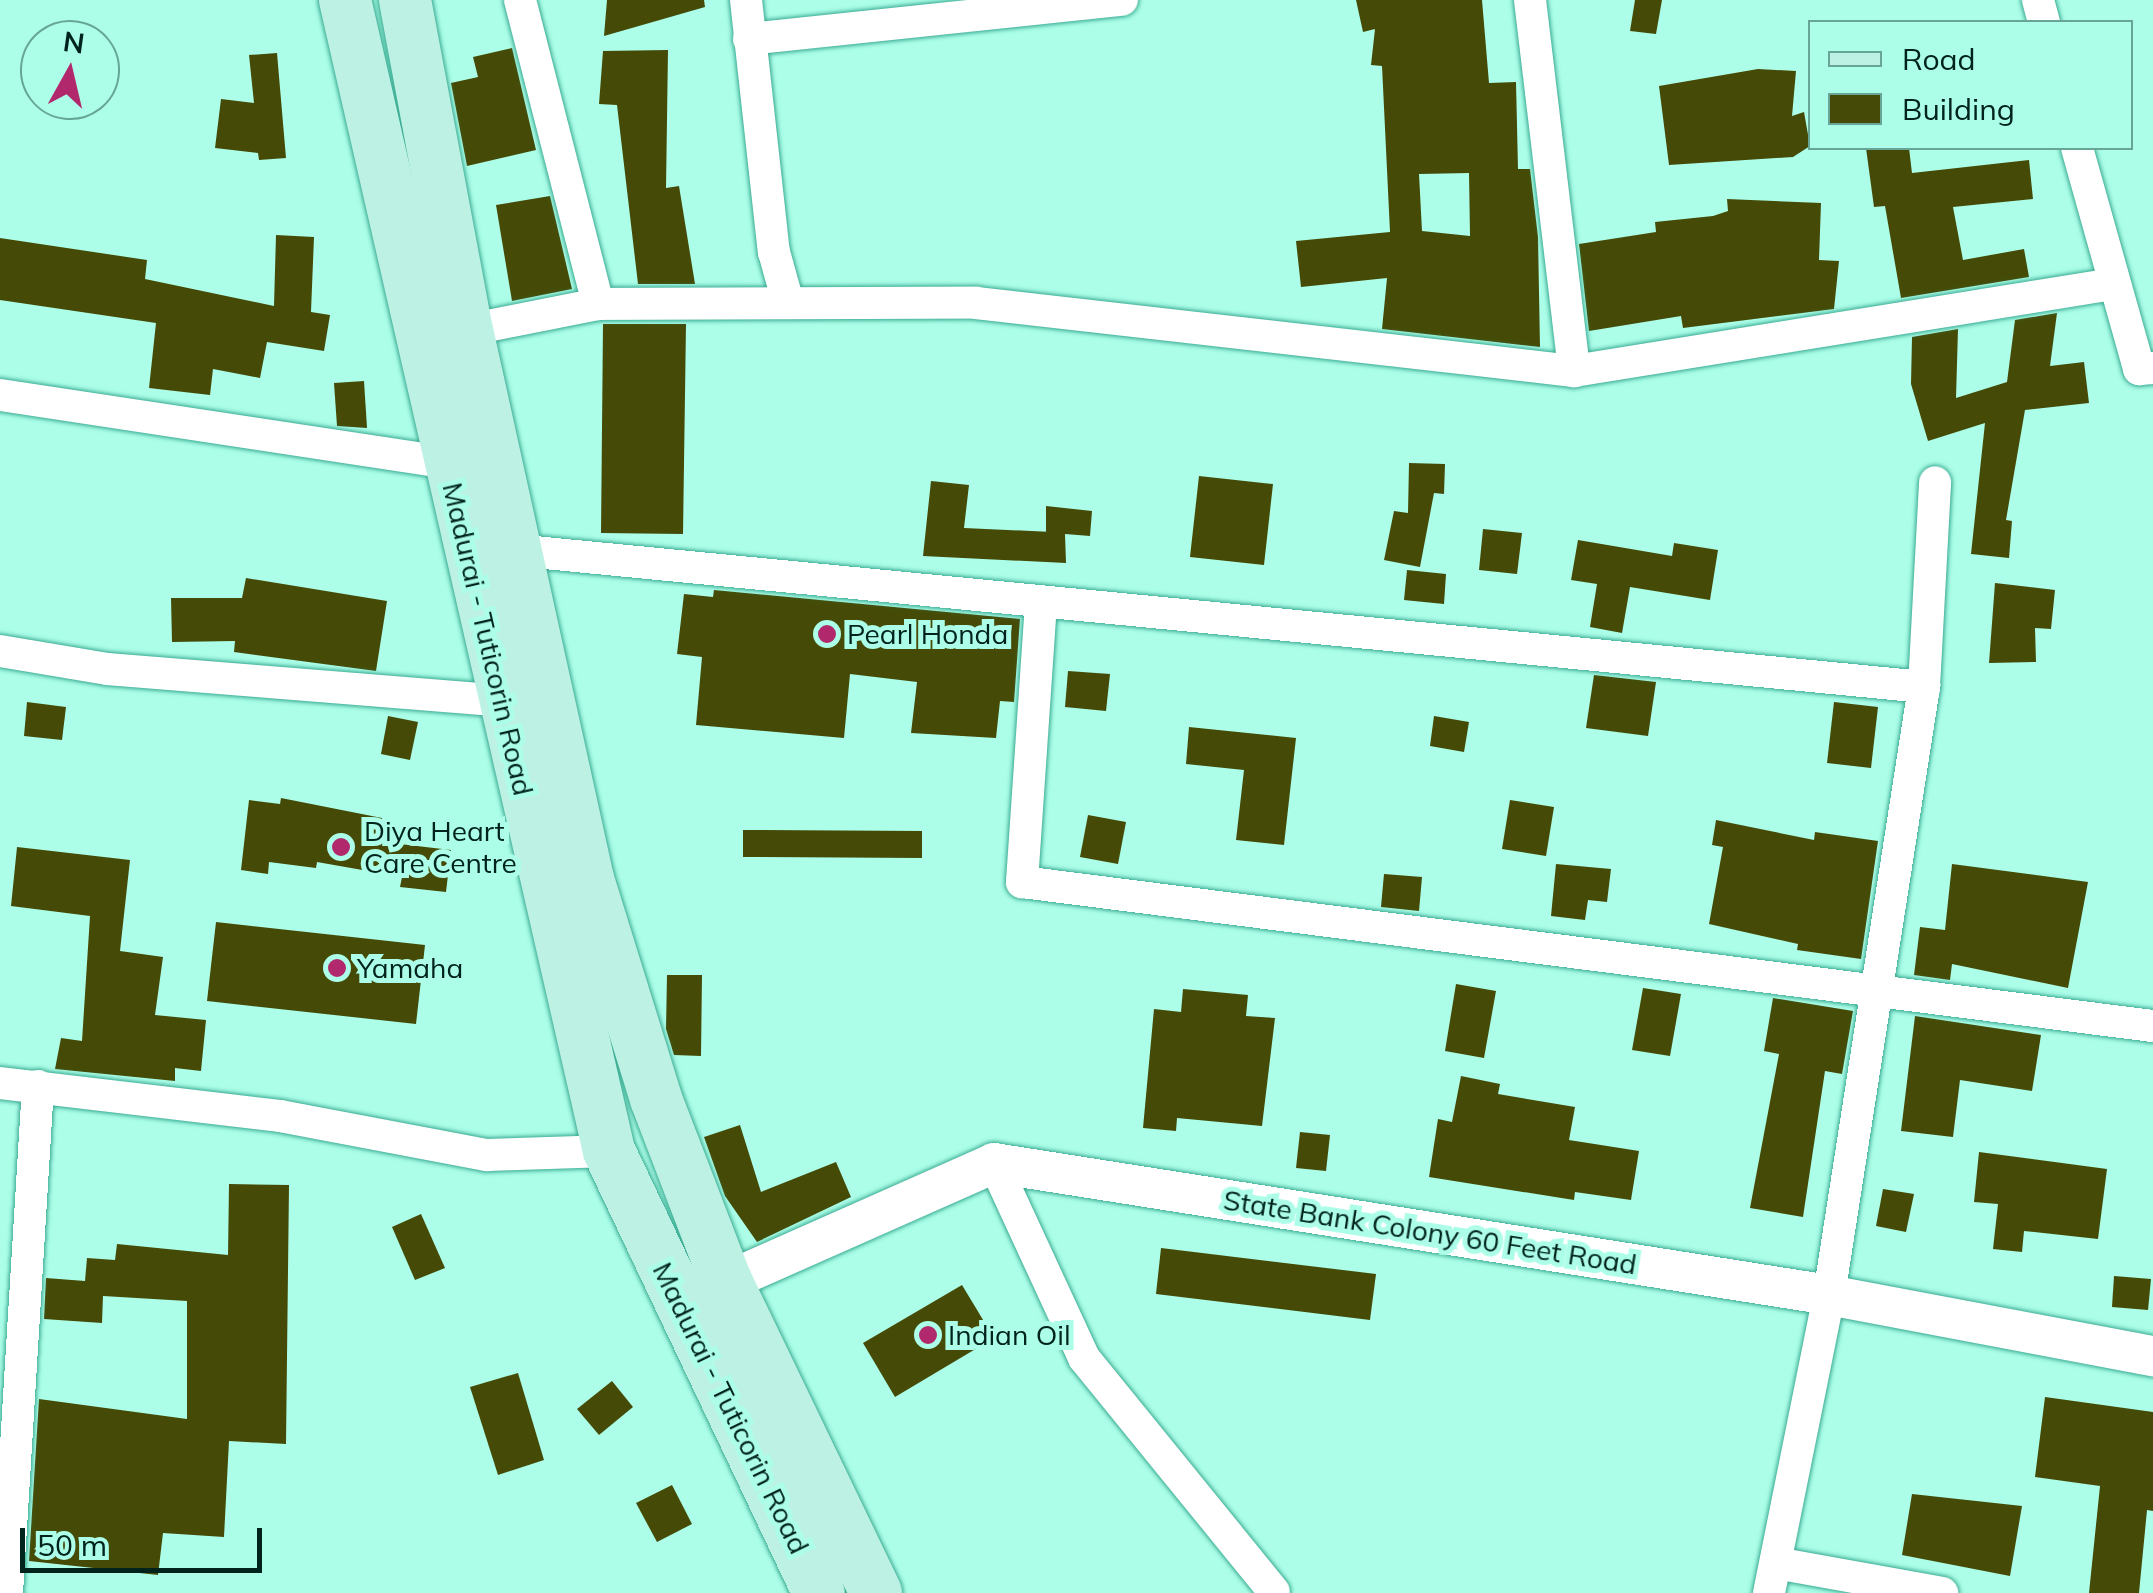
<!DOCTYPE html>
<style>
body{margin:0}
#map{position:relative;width:2153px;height:1593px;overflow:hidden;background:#acfee8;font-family:Mulish,sans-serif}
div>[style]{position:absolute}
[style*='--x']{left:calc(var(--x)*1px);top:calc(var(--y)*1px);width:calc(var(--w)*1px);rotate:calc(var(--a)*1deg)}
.building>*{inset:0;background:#454b07}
.roads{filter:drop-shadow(0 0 2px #3aab92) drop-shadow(0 0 2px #3aab92)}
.minor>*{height:32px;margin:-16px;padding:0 16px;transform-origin:16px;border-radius:16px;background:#fff}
.tertiary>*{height:40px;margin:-20px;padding:0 20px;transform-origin:20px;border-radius:20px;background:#fff}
.primary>*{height:52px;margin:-26px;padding:0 26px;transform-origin:26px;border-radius:26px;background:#bcf1e3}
.dots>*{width:28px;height:28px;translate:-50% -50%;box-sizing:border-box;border:5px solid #acfee8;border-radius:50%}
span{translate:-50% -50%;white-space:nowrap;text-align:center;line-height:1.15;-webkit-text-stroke:10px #acfee8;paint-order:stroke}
.poi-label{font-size:28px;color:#00231c}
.left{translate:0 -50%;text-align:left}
.street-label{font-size:28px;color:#00231c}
.legend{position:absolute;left:1808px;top:20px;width:325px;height:130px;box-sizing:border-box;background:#acfee8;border:2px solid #67a696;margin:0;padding:12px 18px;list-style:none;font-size:30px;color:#00231c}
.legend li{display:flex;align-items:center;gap:20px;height:50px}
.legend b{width:50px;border:2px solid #67a696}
.north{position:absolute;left:20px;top:20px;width:100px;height:100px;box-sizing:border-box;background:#acfee8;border:2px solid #67a696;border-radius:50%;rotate:8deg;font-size:28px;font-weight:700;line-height:40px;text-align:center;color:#00231c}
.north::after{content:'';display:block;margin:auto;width:35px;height:45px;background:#b1296c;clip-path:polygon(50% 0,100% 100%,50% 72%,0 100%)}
.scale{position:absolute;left:20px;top:1528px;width:242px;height:45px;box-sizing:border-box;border:5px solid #00231c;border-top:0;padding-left:12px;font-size:30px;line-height:35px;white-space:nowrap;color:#00231c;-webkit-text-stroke:8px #acfee8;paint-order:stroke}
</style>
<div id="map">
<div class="building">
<div style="clip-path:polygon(607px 0,704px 0,705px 7px,604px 36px)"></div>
<div style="clip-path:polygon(evenodd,1356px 0,1482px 0,1489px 83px,1516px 82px,1518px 169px,1530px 169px,1538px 237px,1540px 347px,1382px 329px,1387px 278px,1301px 287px,1296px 241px,1390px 232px,1382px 66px,1371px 65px,1375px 29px,1363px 32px,1356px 0,1469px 173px,1470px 236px,1422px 231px,1419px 174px,1469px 173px)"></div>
<div style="clip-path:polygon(1635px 0,1662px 0,1656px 34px,1630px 31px)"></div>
<div style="clip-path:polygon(512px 48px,536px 150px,467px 166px,451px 83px,478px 77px,473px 57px)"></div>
<div style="clip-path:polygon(668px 50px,666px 188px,679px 186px,695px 284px,638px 284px,617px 105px,599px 104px,603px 51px)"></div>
<div style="clip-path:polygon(277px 53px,286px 158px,259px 160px,258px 153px,215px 148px,221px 99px,254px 103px,249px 55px)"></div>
<div style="clip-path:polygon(1758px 69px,1796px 71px,1792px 116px,1804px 112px,1810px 146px,1793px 157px,1669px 165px,1659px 86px)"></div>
<div style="clip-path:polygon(1866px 148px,1909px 148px,1912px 173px,2029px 160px,2033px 199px,1953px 207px,1963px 260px,2024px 249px,2029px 277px,1901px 298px,1885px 206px,1874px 207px)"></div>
<div style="clip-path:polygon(550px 196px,572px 289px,512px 301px,496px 205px)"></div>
<div style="clip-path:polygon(1727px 199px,1821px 203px,1819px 260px,1839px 261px,1834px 309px,1683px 328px,1681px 316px,1589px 331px,1579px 244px,1656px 232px,1655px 222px,1713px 216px,1728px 211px)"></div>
<div style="clip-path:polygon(276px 235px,314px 237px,311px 312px,330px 315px,324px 351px,267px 342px,260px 378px,213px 369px,210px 395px,149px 388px,156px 323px,0 300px,0 238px,147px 260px,145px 279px,274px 306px)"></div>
<div style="clip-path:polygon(2057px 313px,2050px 366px,2084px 362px,2089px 403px,2025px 410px,2006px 520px,2012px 521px,2009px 558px,1971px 554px,1985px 423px,1928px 441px,1911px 384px,1912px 337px,1958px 329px,1956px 398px,2007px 382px,2015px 320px)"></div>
<div style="clip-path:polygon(603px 324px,686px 324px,683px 534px,601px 533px)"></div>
<div style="clip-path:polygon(364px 381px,367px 428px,337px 426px,334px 383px)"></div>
<div style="clip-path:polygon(1409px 463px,1445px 464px,1444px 494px,1434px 493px,1420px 567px,1384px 560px,1394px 511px,1408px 513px)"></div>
<div style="clip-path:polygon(1199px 476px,1273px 484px,1264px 565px,1190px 557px)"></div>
<div style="clip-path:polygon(931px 481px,969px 485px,964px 528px,1052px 532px,1046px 532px,1046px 506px,1092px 511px,1090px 536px,1065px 534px,1066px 563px,923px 556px)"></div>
<div style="clip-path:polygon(1483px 529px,1522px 533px,1517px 574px,1479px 570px)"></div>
<div style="clip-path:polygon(1578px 540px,1672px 556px,1674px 543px,1718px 550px,1710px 600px,1630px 587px,1622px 633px,1590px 627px,1597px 584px,1571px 580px)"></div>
<div style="clip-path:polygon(1407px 570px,1446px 574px,1444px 604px,1404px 600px)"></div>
<div style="clip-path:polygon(246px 578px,387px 601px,376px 671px,234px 652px,235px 641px,172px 642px,171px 598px,242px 598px)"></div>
<div style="clip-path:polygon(1995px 583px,2055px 590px,2051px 629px,2035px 628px,2036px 662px,1989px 663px)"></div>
<div style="clip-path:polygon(714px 590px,1020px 619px,1014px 702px,1000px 701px,996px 738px,911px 733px,917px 682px,850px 674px,844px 738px,696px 725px,702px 657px,677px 654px,684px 594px,713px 597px)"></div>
<div style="clip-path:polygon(1068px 671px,1110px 674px,1106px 711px,1065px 707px)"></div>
<div style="clip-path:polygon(1594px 675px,1656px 682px,1648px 736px,1586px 728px)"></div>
<div style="clip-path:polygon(27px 702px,66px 707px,62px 740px,24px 736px)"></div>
<div style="clip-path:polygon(1834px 702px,1878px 707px,1871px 768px,1827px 763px)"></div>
<div style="clip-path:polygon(388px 716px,418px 722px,410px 760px,381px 754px)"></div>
<div style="clip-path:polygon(1434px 716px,1469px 722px,1464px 752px,1430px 746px)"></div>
<div style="clip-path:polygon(1189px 727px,1296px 738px,1284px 845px,1236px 840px,1244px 770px,1186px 764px)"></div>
<div style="clip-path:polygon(281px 798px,387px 819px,383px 842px,451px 850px,446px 892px,400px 887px,402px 877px,317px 862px,316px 868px,269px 862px,268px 874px,241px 870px,249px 800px,280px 804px)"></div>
<div style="clip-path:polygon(1510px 800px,1554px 807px,1546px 856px,1502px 849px)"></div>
<div style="clip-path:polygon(1088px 815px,1126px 822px,1118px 864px,1080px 857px)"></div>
<div style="clip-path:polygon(1716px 820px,1814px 840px,1815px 832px,1878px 841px,1861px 959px,1797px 950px,1798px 944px,1709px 924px,1723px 847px,1712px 845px)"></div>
<div style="clip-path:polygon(743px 830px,922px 831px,922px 858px,743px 857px)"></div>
<div style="clip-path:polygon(17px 847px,130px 860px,120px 951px,163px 957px,155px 1015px,206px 1020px,201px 1071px,175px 1068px,175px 1081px,55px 1069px,61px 1038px,82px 1041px,90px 916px,11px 906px)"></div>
<div style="clip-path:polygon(1556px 864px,1611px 869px,1607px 902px,1588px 900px,1585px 920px,1551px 916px)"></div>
<div style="clip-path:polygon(1952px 864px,2088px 882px,2068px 988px,1952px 964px,1950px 980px,1914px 975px,1920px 927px,1945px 930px)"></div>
<div style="clip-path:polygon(1384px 874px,1422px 877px,1419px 911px,1381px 907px)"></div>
<div style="clip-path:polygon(216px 922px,425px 945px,416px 1024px,207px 1001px)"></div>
<div style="clip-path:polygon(667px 975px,702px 975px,701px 1056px,674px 1055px,666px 1029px)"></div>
<div style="clip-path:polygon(1456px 984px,1496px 991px,1484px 1058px,1445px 1051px)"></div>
<div style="clip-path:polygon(1643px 988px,1681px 994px,1670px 1056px,1632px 1050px)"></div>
<div style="clip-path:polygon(1183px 989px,1248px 995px,1246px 1016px,1275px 1018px,1262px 1126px,1177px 1118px,1176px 1131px,1143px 1128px,1154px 1009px,1181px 1012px)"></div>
<div style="clip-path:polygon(1773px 998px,1853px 1011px,1842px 1074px,1825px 1071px,1803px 1217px,1750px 1208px,1779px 1054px,1764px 1051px)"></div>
<div style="clip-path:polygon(1915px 1016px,2041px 1035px,2032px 1091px,1960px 1080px,1953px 1137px,1901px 1131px)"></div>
<div style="clip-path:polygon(1461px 1076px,1500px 1084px,1498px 1094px,1575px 1107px,1569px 1140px,1639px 1151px,1631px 1200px,1575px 1192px,1574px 1200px,1429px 1177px,1438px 1119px,1452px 1122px)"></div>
<div style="clip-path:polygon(740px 1125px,761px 1192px,836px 1162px,851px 1197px,757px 1242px,725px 1196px,704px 1137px)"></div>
<div style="clip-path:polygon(1300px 1132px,1330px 1135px,1326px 1171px,1296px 1168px)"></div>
<div style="clip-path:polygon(1979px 1152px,2107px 1169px,2098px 1239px,2024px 1231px,2022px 1252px,1993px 1249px,1998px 1204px,1974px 1202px)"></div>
<div style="clip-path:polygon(229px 1184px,289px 1185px,286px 1444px,229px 1441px,224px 1537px,163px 1533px,158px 1575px,29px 1561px,39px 1399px,187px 1419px,187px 1301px,103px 1296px,102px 1323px,44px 1319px,46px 1278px,85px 1281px,87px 1258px,115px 1260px,117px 1244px,228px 1255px)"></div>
<div style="clip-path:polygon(1883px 1189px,1914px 1194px,1906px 1232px,1876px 1226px)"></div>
<div style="clip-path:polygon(421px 1214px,445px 1268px,415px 1280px,392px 1227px)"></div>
<div style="clip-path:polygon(1161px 1248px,1376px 1274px,1370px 1320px,1156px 1294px)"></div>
<div style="clip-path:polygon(2114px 1276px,2151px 1279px,2148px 1310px,2112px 1307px)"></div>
<div style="clip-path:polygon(962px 1285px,994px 1338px,895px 1397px,863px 1343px)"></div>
<div style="clip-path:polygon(518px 1373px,544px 1460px,498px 1475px,470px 1387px)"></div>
<div style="clip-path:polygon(612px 1381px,633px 1407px,599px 1435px,577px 1409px)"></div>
<div style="clip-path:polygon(2045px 1397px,2153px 1412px,2153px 1511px,2147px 1510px,2139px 1593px,2089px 1593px,2100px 1486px,2035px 1477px)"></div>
<div style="clip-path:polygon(672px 1485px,692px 1524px,657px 1542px,636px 1503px)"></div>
<div style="clip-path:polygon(1912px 1494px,2022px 1506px,2010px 1576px,1902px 1555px)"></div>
</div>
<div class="roads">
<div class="minor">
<div style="--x:520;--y:0;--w:314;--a:75.6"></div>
<div style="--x:746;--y:0;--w:254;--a:83.7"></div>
<div style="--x:774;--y:252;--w:49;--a:74.5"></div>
<div style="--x:1530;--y:0;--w:374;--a:83.2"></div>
<div style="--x:2038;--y:0;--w:23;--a:75"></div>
<div style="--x:749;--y:39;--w:375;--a:-6"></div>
<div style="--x:2077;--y:148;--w:230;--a:74.3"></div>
<div style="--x:2139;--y:369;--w:14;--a:-4"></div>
<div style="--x:467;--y:330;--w:134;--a:-11.2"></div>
<div style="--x:598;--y:304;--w:378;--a:-0.2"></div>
<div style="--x:976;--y:303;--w:602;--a:6.49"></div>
<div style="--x:1574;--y:371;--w:546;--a:-9.17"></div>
<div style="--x:0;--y:395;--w:453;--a:8.6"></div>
<div style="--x:514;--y:550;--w:1417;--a:5.55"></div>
<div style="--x:1041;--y:603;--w:280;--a:93.9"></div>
<div style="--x:1022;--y:882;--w:1140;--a:7.26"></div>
<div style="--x:0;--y:651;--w:109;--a:9.5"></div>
<div style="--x:107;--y:669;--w:395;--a:4.6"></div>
<div style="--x:0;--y:1083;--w:282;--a:6.7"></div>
<div style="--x:280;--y:1116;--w:211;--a:10.7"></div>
<div style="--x:487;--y:1155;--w:122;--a:-1.9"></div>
<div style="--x:994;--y:1163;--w:215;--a:65.2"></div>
<div style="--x:1084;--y:1358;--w:301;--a:50.9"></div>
<div style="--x:1776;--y:1563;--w:169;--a:10.2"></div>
<div style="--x:7;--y:1593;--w:508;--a:-86.5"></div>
<div style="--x:1769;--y:1593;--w:304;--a:-78.6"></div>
<div style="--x:1829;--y:1295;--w:615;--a:-81.12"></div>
<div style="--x:1924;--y:687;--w:205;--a:-86.9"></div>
</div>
<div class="tertiary">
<div style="--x:701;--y:1293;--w:321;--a:-23.9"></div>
<div style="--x:994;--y:1163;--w:845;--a:8.98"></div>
<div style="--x:1829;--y:1295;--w:330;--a:10.7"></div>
</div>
<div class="primary">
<div style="--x:345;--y:0;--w:1181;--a:77.08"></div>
<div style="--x:609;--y:1151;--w:489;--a:64.6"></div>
<div style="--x:405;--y:0;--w:336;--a:79.4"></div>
<div style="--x:467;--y:330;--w:562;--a:77.57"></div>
<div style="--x:588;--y:879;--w:230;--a:72.8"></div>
<div style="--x:656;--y:1099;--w:195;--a:69"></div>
<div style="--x:726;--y:1281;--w:346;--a:64.3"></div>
</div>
</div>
<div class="dots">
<div style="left:827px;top:634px;background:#b1296c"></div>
<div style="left:341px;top:847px;background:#b1296c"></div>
<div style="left:337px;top:968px;background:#b1296c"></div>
<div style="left:928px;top:1335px;background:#b1296c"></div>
</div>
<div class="poi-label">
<span class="left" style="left:847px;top:634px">Pearl Honda</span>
<span class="left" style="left:364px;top:847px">Diya Heart<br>Care Centre</span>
<span class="left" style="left:357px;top:968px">Yamaha</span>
<span class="left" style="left:948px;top:1335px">Indian Oil</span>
</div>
<div class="street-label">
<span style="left:488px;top:639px;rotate:77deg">Madurai - Tuticorin Road</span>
<span style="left:1430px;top:1232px;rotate:9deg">State Bank Colony 60 Feet Road</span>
<span style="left:731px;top:1408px;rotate:64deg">Madurai - Tuticorin Road</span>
</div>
<ul class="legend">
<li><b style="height:12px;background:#bcf1e3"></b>Road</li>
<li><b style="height:28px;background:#454b07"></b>Building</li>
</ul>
<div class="north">N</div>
<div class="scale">50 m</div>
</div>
